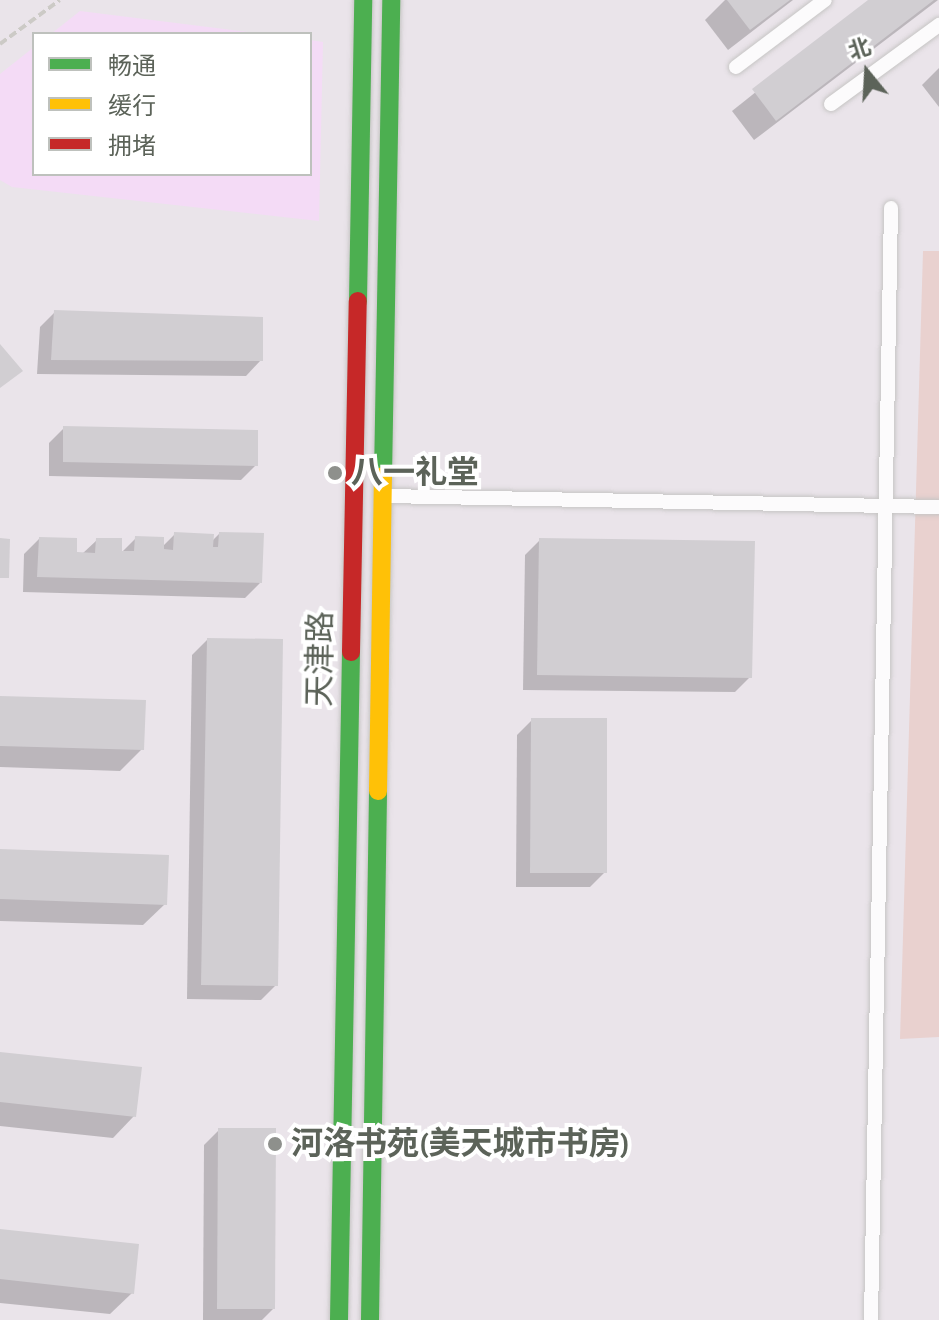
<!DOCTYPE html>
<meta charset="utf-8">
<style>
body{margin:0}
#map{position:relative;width:939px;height:1320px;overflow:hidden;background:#eae4ea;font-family:"Alegreya Sans","Noto Sans SC",sans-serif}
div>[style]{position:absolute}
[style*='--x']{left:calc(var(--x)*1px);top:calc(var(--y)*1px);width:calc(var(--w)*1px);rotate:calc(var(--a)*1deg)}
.commercial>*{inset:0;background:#f4dbf6}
.green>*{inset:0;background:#e9d1cf}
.shadow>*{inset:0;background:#0003}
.building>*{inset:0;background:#d1ced2}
.path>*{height:4px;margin-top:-2px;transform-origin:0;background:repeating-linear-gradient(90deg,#cccac6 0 8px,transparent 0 12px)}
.roads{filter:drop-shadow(0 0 2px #c6c5c4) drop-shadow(0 0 2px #c6c5c4)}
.lane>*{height:14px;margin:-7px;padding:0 7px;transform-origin:7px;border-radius:7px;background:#fcfbfc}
.fast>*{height:18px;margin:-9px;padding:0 9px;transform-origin:9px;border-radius:9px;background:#4caf50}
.slow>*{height:18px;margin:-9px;padding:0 9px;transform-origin:9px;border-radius:9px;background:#ffc107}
.jam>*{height:18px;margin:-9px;padding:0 9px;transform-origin:9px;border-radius:9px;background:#c62828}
.dots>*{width:22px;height:22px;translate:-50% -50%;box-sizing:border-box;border:4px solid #fff;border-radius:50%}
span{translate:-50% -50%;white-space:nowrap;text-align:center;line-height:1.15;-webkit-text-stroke:8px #fff;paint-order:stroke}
.poi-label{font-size:32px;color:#5c6359;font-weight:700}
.left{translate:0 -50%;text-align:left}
.street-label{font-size:32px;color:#5c6359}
.legend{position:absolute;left:32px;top:32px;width:280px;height:144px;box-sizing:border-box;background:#fff;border:2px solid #bec1bd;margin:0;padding:10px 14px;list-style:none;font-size:24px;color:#5c6359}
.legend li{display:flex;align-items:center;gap:16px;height:40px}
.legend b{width:40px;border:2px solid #bec1bd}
.north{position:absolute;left:827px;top:32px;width:80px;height:80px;-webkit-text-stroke:6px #fff;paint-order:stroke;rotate:342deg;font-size:22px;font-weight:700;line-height:32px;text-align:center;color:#5c6359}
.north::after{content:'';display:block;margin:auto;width:28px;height:36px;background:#5c6359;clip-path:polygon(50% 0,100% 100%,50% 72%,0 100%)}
</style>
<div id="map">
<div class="commercial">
<div style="clip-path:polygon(80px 11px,263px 34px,51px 34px)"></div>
<div style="clip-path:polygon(310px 40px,323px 42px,319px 221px,12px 187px,0 180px,0 74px,34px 47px,34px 174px,310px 174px)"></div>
</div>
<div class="green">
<div style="clip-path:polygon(923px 251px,939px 251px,939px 1037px,900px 1039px)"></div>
</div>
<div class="shadow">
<div style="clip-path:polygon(725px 0,793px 0,728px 50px,705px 20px)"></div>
<div style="clip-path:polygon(871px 0,938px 0,754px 140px,732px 111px)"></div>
<div style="clip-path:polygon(939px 68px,939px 107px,922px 85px)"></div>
<div style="clip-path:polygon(55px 312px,261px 360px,246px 376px,37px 374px,40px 327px)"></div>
<div style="clip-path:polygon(64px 428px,256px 465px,241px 480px,49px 476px,49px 443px)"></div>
<div style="clip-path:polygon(175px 534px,211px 542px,219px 534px,260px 583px,245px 598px,23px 592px,24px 554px,39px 539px,82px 554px,97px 540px,120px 554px,136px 538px,162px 547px)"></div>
<div style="clip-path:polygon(540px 540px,750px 677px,735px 692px,523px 690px,525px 555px)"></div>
<div style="clip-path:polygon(207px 640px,276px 985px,261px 1000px,187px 999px,192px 655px)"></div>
<div style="clip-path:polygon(0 698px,142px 749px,120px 771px,0 767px)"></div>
<div style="clip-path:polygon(532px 720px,605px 872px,590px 887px,516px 887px,517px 735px)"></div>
<div style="clip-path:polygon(0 851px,165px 904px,143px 925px,0 921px)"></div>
<div style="clip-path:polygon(0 1054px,134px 1116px,113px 1138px,0 1126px)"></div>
<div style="clip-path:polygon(219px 1130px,273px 1309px,262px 1320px,203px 1320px,204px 1145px)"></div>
<div style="clip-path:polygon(0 1231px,132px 1293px,110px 1314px,0 1303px)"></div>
</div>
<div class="building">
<div style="clip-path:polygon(727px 0,790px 0,750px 30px)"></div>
<div style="clip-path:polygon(868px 0,934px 0,776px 121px,752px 89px)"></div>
<div style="clip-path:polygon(54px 310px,263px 317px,263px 361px,51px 360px)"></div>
<div style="clip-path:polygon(0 344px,23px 371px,0 388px)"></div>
<div style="clip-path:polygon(63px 426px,258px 430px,258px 466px,63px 462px)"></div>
<div style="clip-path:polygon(174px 532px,214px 534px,213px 547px,218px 547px,219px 532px,264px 533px,262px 583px,37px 577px,39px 537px,77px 538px,77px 552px,95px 553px,96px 538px,122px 538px,122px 551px,134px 551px,135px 536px,164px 537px,164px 549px,173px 550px)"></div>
<div style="clip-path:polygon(0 538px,10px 539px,9px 578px,0 578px)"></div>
<div style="clip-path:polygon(539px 538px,755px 541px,752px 678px,537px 675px)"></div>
<div style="clip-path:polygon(207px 638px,283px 639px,278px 986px,201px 985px)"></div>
<div style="clip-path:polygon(0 696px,146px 700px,144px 750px,0 746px)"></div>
<div style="clip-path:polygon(531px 718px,607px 718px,607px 873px,530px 873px)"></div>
<div style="clip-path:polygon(0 849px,169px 855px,167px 905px,0 899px)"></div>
<div style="clip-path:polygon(0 1052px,142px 1067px,136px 1117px,0 1102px)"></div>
<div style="clip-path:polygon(218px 1128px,276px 1128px,275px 1309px,217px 1309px)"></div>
<div style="clip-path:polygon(0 1229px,139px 1244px,134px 1294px,0 1279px)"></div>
</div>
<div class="path">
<div style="--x:0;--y:44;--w:74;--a:-36.3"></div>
</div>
<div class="roads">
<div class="lane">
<div style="--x:736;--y:67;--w:111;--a:-37"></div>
<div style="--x:831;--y:104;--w:134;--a:-36.2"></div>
<div style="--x:386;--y:496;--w:553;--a:1.14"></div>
<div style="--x:871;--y:1320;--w:1112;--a:-88.97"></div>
</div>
<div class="fast">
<div style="--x:358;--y:301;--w:301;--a:-89"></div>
<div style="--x:383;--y:476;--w:476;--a:-89"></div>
<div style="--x:339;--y:1320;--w:668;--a:-88.97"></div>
<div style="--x:370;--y:1320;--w:529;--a:-89.13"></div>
</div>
<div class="slow">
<div style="--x:378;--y:791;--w:315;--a:-89.1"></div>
</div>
<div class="jam">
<div style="--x:351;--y:652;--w:351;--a:-88.9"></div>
</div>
</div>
<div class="dots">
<div style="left:335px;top:473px;background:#8e908c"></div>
<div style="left:275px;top:1144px;background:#8e908c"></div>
</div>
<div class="poi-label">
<span class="left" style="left:351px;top:473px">八一礼堂</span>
<span class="left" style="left:291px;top:1144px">河洛书苑(美天城市书房)</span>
</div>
<div class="street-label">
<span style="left:321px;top:659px;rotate:-89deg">天津路</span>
</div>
<ul class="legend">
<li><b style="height:10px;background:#4caf50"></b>畅通</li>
<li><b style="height:10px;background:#ffc107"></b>缓行</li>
<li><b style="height:10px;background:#c62828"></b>拥堵</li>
</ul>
<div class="north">北</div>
</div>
